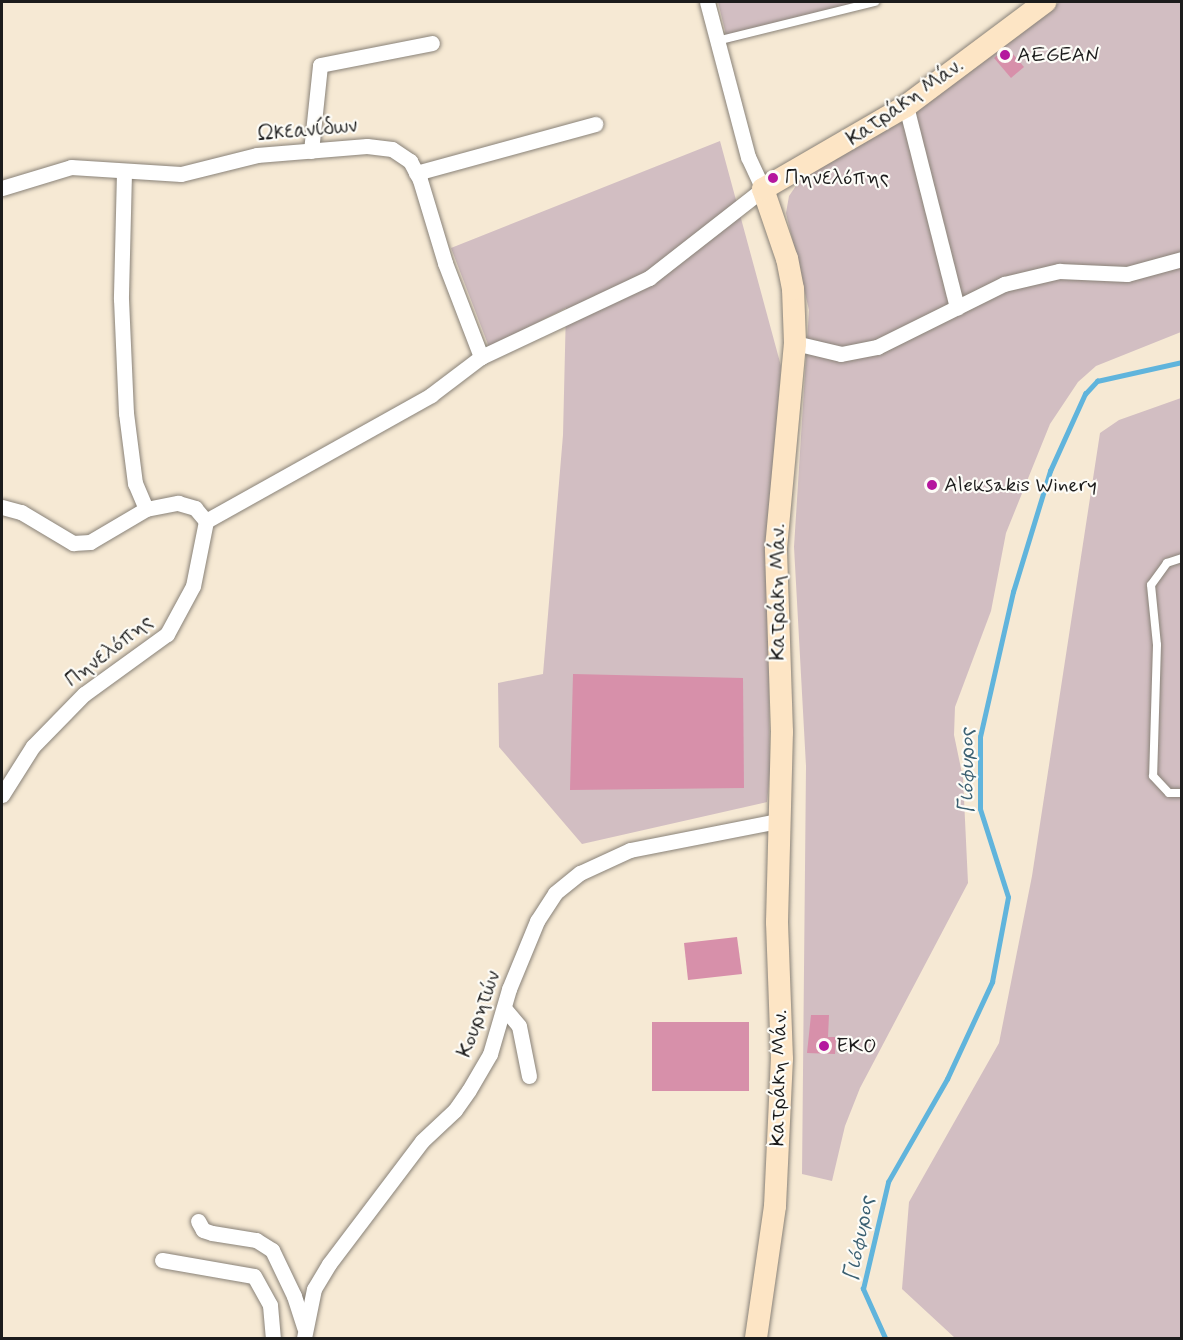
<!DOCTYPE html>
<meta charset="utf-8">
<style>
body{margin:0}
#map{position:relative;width:1183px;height:1340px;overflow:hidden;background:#f6e9d4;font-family:Mynerve,sans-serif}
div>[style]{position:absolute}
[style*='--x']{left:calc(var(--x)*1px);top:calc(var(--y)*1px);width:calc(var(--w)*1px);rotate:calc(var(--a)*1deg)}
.industrial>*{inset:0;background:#d2bec2}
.stream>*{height:4.5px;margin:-2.25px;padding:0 2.25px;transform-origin:2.25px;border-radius:2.25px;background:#60b4dc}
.building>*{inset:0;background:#d790aa}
.roads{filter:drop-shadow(0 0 2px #898278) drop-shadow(0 0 2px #898278)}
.lane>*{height:8px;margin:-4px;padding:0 4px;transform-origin:4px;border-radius:4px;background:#fff}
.street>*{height:15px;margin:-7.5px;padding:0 7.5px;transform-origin:7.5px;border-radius:7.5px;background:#fff}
.secondary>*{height:22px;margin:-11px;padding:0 11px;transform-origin:11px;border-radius:11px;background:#fde5c5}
.dots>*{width:16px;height:16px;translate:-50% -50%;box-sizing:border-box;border:3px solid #fdfcf7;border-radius:50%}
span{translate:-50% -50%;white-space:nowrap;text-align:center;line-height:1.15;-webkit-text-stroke:4.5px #fdfcf7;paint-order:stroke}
.poi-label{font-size:21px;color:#1c1c1c}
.left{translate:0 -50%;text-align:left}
.street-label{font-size:21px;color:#1c1c1c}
.water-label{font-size:22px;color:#3b6072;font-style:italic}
.frame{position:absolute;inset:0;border:3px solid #1c1c1c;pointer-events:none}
</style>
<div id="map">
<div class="industrial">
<div style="clip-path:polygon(718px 2px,880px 2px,728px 43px)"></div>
<div style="clip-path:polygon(1060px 2px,1181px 2px,1181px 332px,1096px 366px,1078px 382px,1050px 424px,1027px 481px,1006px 533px,991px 611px,955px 707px,954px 735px,963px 778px,968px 883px,860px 1088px,845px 1126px,832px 1181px,802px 1174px,806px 766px,794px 547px,809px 310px,786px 213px,789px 196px,800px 180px,940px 90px)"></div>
<div style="clip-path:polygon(720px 141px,781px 366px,768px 555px,770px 773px,767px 802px,582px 844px,499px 747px,498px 683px,543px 674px,563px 435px,566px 308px,489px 347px,451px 248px)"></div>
<div style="clip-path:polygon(1181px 398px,1181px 1338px,955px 1338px,902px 1289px,909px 1202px,999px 1043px,1032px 876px,1100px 433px,1119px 420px)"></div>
</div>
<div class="stream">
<div style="--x:885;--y:1338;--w:54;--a:-114.2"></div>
<div style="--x:863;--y:1289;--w:110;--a:-76.8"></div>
<div style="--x:888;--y:1182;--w:119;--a:-60.2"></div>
<div style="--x:947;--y:1079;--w:107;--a:-65.1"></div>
<div style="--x:992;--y:982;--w:86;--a:-79.3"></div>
<div style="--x:1008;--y:897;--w:92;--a:-107.7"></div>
<div style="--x:980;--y:809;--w:72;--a:-90"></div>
<div style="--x:980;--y:737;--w:149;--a:-77.2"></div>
<div style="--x:1013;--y:592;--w:127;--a:-73"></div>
<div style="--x:1050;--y:471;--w:85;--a:-65.6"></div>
<div style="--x:1085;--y:394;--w:18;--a:-47"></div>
<div style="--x:1097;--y:381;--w:87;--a:-12.6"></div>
</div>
<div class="building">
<div style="clip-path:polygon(1007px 47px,1024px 67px,1011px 78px,994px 58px)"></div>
<div style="clip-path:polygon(573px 674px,743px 678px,744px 788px,570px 790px)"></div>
<div style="clip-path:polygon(737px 937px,742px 974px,688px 980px,684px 943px)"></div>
<div style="clip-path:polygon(811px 1015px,829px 1015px,828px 1037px,836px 1037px,835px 1054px,807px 1053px)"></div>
<div style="clip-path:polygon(652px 1022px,749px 1022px,749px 1091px,652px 1091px)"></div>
</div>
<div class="roads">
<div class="lane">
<div style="--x:717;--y:41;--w:163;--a:-13.9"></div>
<div style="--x:1182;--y:558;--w:16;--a:162"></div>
<div style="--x:1167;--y:563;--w:27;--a:126"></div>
<div style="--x:1151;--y:585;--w:60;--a:84.3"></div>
<div style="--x:1157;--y:645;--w:131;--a:91.7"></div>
<div style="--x:1153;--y:776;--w:23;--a:47"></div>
<div style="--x:1169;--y:793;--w:13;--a:0"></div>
</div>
<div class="street">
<div style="--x:906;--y:106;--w:208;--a:75.8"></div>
<div style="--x:311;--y:151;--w:86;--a:-84"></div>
<div style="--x:320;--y:65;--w:114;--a:-11.1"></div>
<div style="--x:124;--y:172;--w:127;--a:91.4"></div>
<div style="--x:121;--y:299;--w:114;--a:87.5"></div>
<div style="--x:126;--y:413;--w:71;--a:82.7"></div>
<div style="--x:135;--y:483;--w:28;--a:67"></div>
<div style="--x:416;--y:173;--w:186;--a:-15.3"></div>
<div style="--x:2;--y:188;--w:72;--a:-16.9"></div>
<div style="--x:71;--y:167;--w:110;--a:3.6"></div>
<div style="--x:181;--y:174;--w:78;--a:-14"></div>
<div style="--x:257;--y:155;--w:110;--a:-4.7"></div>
<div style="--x:367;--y:146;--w:25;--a:7"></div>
<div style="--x:392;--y:149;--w:22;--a:34"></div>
<div style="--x:410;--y:161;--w:21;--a:62"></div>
<div style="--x:420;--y:180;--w:87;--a:73.2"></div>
<div style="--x:445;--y:263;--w:101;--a:69"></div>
<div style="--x:795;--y:343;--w:47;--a:13.4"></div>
<div style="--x:841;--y:354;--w:37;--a:-11"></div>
<div style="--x:877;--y:347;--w:142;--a:-26.4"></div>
<div style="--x:1004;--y:284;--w:57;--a:-13.3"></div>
<div style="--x:1059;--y:271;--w:68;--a:2.5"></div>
<div style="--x:1127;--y:274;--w:57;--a:-15.3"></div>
<div style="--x:2;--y:507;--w:20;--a:15"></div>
<div style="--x:21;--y:512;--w:61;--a:30.8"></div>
<div style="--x:73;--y:543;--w:17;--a:-3"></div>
<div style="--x:90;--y:542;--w:65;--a:-30.5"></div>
<div style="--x:146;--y:509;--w:33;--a:-11"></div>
<div style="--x:178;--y:503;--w:18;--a:16"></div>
<div style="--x:195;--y:508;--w:17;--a:50"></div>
<div style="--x:206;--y:521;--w:66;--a:101.3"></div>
<div style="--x:193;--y:586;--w:55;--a:118.4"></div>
<div style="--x:167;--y:634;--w:102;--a:144.1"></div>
<div style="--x:84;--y:694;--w:73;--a:134.4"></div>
<div style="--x:33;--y:746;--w:58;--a:122.3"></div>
<div style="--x:206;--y:521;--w:258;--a:-29.2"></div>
<div style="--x:431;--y:395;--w:63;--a:-37.2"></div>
<div style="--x:481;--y:357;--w:186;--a:-25.2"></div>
<div style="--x:649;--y:278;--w:145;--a:-38"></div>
<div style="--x:763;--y:189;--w:35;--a:-115"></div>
<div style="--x:748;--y:157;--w:160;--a:-104.8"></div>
<div style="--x:504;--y:1008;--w:23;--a:50"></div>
<div style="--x:519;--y:1026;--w:51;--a:78.7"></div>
<div style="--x:198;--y:1221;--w:10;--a:61"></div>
<div style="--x:203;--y:1230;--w:9;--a:18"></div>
<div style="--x:212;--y:1233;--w:45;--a:9"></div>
<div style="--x:256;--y:1240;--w:19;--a:32"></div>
<div style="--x:272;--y:1250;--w:51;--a:64.4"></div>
<div style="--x:294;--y:1296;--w:33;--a:72"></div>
<div style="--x:162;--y:1260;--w:93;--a:9.9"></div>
<div style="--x:254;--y:1276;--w:33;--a:61"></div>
<div style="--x:270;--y:1305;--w:33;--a:85"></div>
<div style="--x:304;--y:1338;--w:50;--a:-78.5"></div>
<div style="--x:314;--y:1289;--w:29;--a:-59"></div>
<div style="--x:329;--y:1264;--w:154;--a:-52.9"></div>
<div style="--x:422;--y:1141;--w:45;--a:-43.2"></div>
<div style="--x:455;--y:1110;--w:24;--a:-55"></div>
<div style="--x:469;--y:1090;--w:42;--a:-59.7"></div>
<div style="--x:490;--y:1054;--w:68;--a:-73.7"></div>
<div style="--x:509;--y:989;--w:74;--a:-67.6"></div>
<div style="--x:537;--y:921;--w:33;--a:-57"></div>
<div style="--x:555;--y:893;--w:32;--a:-39"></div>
<div style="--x:580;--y:873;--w:55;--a:-24.7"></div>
<div style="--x:630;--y:850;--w:151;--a:-11.1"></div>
</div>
<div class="secondary">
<div style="--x:756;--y:1338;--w:133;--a:-81.8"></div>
<div style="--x:775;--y:1206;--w:147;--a:-87.3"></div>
<div style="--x:782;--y:1059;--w:137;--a:-92.1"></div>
<div style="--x:777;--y:922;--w:190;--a:-88.5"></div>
<div style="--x:782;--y:732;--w:184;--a:-91.9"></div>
<div style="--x:776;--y:548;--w:206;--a:-84.7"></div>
<div style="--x:795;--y:343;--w:54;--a:-92.1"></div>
<div style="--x:793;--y:289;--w:31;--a:-101"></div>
<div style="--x:787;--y:259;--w:74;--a:-108.9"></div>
<div style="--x:763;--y:189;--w:165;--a:-30.1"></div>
<div style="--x:906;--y:106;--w:174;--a:-36.8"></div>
</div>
</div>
<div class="dots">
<div style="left:1005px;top:55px;background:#b5179e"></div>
<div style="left:773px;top:178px;background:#b5179e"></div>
<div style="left:932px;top:485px;background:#b5179e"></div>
<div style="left:824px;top:1046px;background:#b5179e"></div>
</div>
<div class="poi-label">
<span class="left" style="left:1017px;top:55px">AEGEAN</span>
<span class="left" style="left:785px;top:178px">Πηνελόπης</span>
<span class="left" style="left:944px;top:485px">Aleksakis Winery</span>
<span class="left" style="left:836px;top:1046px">EKO</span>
</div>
<div class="street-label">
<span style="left:905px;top:102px;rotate:-35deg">Κατράκη Μάν.</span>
<span style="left:307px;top:130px;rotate:-5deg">Ωκεανίδων</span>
<span style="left:778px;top:592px;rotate:-90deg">Κατράκη Μάν.</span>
<span style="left:109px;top:651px;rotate:-38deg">Πηνελόπης</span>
<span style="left:479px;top:1014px;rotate:-70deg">Κουρητών</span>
<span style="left:779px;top:1078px;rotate:-89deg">Κατράκη Μάν.</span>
</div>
<div class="water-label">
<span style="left:968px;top:771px;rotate:-90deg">Γιόφυρος</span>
<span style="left:860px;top:1239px;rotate:-79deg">Γιόφυρος</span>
</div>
<div class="frame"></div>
</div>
